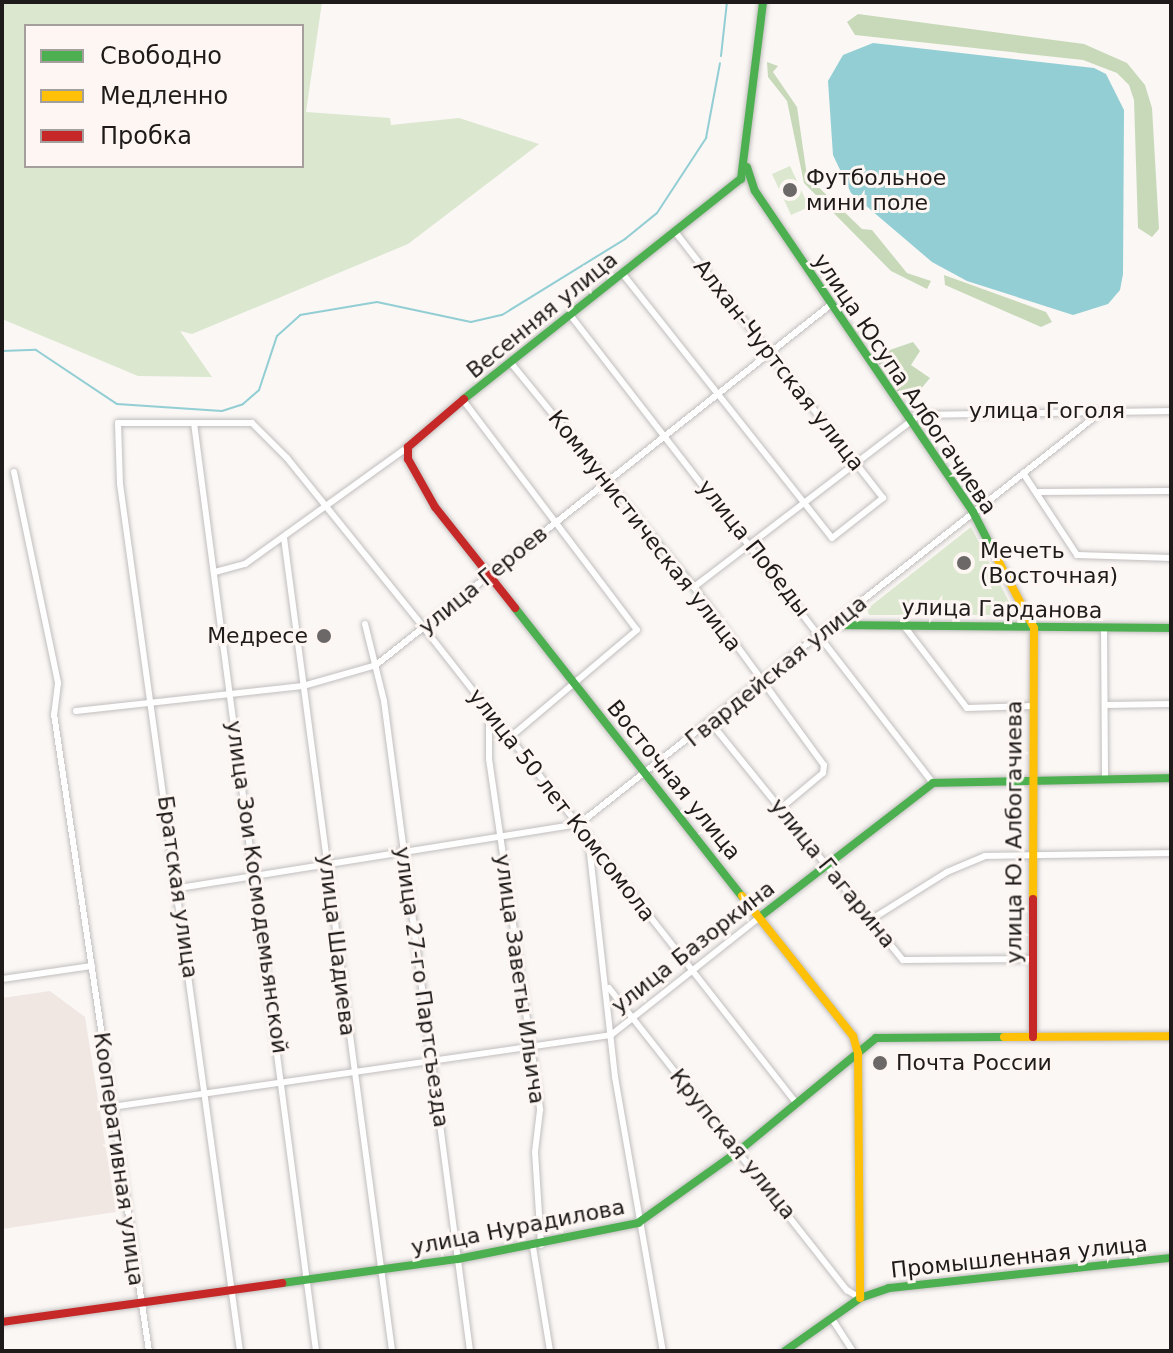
<!DOCTYPE html>
<meta charset="utf-8">
<style>
body{margin:0}
#map{position:relative;width:1173px;height:1353px;overflow:hidden;background:#faf7f5;font-family:"DejaVu Sans",sans-serif}
div>[style]{position:absolute}
[style*='--x']{left:calc(var(--x)*1px);top:calc(var(--y)*1px);width:calc(var(--w)*1px);rotate:calc(var(--a)*1deg)}
.built>*{inset:0;background:#f0e7e3}
.green>*{inset:0;background:#dbe7ce}
.forest>*{inset:0;background:#c8d9b9}
.water>*{inset:0;background:#92ced3}
.stream>*{height:2px;margin:-1px;padding:0 1px;transform-origin:1px;border-radius:1px;background:#92ced3}
.roads{filter:drop-shadow(0 0 2px #c1bebd) drop-shadow(0 0 2px #c1bebd)}
.street>*{height:6px;margin:-3px;padding:0 3px;transform-origin:3px;border-radius:3px;background:#fefefe}
.fast>*{height:8px;margin:-4px;padding:0 4px;transform-origin:4px;border-radius:4px;background:#4caf50}
.slow>*{height:8px;margin:-4px;padding:0 4px;transform-origin:4px;border-radius:4px;background:#ffc107}
.jam>*{height:8px;margin:-4px;padding:0 4px;transform-origin:4px;border-radius:4px;background:#c62828}
.dots>*{width:22px;height:22px;translate:-50% -50%;box-sizing:border-box;border:4px solid #fdf6f2;border-radius:50%}
span{translate:-50% -50%;white-space:nowrap;text-align:center;line-height:1.15;-webkit-text-stroke:6px #fdf6f2;paint-order:stroke}
.poi-label{font-size:22px;color:#1e1b1a}
.left{translate:0 -50%;text-align:left}
.right{translate:-100% -50%;text-align:right}
.street-label{font-size:22px;color:#1e1b1a}
.frame{position:absolute;inset:0;border:4px solid #1e1b1a;pointer-events:none}
.legend{position:absolute;left:24px;top:24px;width:280px;height:144px;box-sizing:border-box;background:#fdf6f2;border:2px solid #a49e9c;margin:0;padding:10px 14px;list-style:none;font-size:24px;color:#1e1b1a}
.legend li{display:flex;align-items:center;gap:16px;height:40px}
.legend b{width:40px;border:2px solid #a49e9c}
</style>
<div id="map">
<div class="built">
<div style="clip-path:polygon(50px 991px,85px 1017px,116px 1212px,2px 1229px,2px 998px)"></div>
</div>
<div class="green">
<div style="clip-path:polygon(evenodd,2px 2px,322px 2px,306px 112px,390px 118px,391px 125px,459px 118px,539px 144px,408px 244px,192px 334px,180px 331px,212px 377px,138px 376px,2px 319px,2px 2px,26px 26px,302px 26px,302px 166px,26px 166px,26px 26px)"></div>
<div style="clip-path:polygon(790px 166px,809px 207px,791px 215px,772px 174px)"></div>
<div style="clip-path:polygon(971px 527px,1009px 602px,1007px 615px,869px 615px,867px 609px)"></div>
</div>
<div class="forest">
<div style="clip-path:polygon(858px 14px,1084px 44px,1127px 63px,1145px 85px,1152px 108px,1159px 229px,1152px 237px,1138px 228px,1134px 100px,1129px 85px,1117px 73px,1083px 60px,855px 35px,847px 22px)"></div>
<div style="clip-path:polygon(767px 62px,778px 66px,773px 72px,797px 107px,807px 176px,862px 229px,872px 230px,907px 273px,931px 281px,927px 289px,891px 271px,804px 183px,787px 101px,768px 77px)"></div>
<div style="clip-path:polygon(944px 275px,1046px 312px,1052px 322px,1041px 327px,945px 285px)"></div>
<div style="clip-path:polygon(913px 342px,920px 351px,911px 365px,930px 378px,911px 401px,896px 391px,896px 381px,885px 375px,877px 360px,881px 353px)"></div>
</div>
<div class="water">
<div style="clip-path:polygon(873px 43px,1094px 68px,1106px 74px,1124px 110px,1123px 274px,1120px 290px,1108px 304px,1073px 315px,967px 281px,932px 262px,851px 193px,833px 155px,828px 81px,843px 55px)"></div>
</div>
<div class="stream">
<div style="--x:721;--y:56;--w:54;--a:-83.7"></div>
<div style="--x:2;--y:351;--w:34;--a:-2"></div>
<div style="--x:36;--y:350;--w:97;--a:33.7"></div>
<div style="--x:117;--y:404;--w:105;--a:3.8"></div>
<div style="--x:222;--y:411;--w:22;--a:-18"></div>
<div style="--x:243;--y:404;--w:21;--a:-41"></div>
<div style="--x:259;--y:390;--w:57;--a:-71.6"></div>
<div style="--x:277;--y:336;--w:31;--a:-42"></div>
<div style="--x:300;--y:315;--w:78;--a:-9.6"></div>
<div style="--x:377;--y:302;--w:96;--a:12"></div>
<div style="--x:471;--y:322;--w:32;--a:-13"></div>
<div style="--x:502;--y:315;--w:145;--a:-31.7"></div>
<div style="--x:625;--y:239;--w:41;--a:-39.1"></div>
<div style="--x:657;--y:213;--w:90;--a:-56.8"></div>
<div style="--x:706;--y:138;--w:76;--a:-79.4"></div>
</div>
<div class="roads">
<div class="street">
<div style="--x:622;--y:273;--w:338;--a:51.6"></div>
<div style="--x:832;--y:538;--w:65;--a:-38.1"></div>
<div style="--x:883;--y:498;--w:338;--a:-128"></div>
<div style="--x:571;--y:316;--w:591;--a:52.22"></div>
<div style="--x:511;--y:363;--w:289;--a:50.8"></div>
<div style="--x:694;--y:587;--w:220;--a:53.9"></div>
<div style="--x:824;--y:765;--w:8;--a:97"></div>
<div style="--x:823;--y:773;--w:55;--a:140.2"></div>
<div style="--x:463;--y:400;--w:288;--a:52.9"></div>
<div style="--x:637;--y:630;--w:167;--a:139.8"></div>
<div style="--x:194;--y:423;--w:936;--a:82.51"></div>
<div style="--x:14;--y:472;--w:216;--a:78.2"></div>
<div style="--x:58;--y:683;--w:31;--a:97"></div>
<div style="--x:54;--y:714;--w:644;--a:81.52"></div>
<div style="--x:1023;--y:473;--w:98;--a:56.6"></div>
<div style="--x:1077;--y:555;--w:94;--a:1.8"></div>
<div style="--x:1039;--y:492;--w:132;--a:-0.4"></div>
<div style="--x:284;--y:538;--w:820;--a:82.43"></div>
<div style="--x:215;--y:572;--w:31;--a:-15"></div>
<div style="--x:245;--y:564;--w:201;--a:-35.7"></div>
<div style="--x:694;--y:587;--w:283;--a:-37.4"></div>
<div style="--x:919;--y:415;--w:252;--a:-0.9"></div>
<div style="--x:365;--y:624;--w:79;--a:76.1"></div>
<div style="--x:384;--y:701;--w:656;--a:82.46"></div>
<div style="--x:904;--y:626;--w:103;--a:52.5"></div>
<div style="--x:967;--y:708;--w:65;--a:-1.8"></div>
<div style="--x:1104;--y:629;--w:150;--a:89.6"></div>
<div style="--x:1105;--y:705;--w:66;--a:-0.9"></div>
<div style="--x:76;--y:711;--w:228;--a:-6.3"></div>
<div style="--x:303;--y:686;--w:76;--a:-16"></div>
<div style="--x:376;--y:665;--w:578;--a:-38.4"></div>
<div style="--x:489;--y:713;--w:46;--a:90"></div>
<div style="--x:489;--y:759;--w:355;--a:81.7"></div>
<div style="--x:540;--y:1110;--w:42;--a:96.8"></div>
<div style="--x:535;--y:1152;--w:93;--a:86.3"></div>
<div style="--x:711;--y:723;--w:305;--a:51"></div>
<div style="--x:903;--y:960;--w:129;--a:-0.4"></div>
<div style="--x:588;--y:836;--w:243;--a:83.6"></div>
<div style="--x:615;--y:1077;--w:278;--a:80.1"></div>
<div style="--x:179;--y:888;--w:405;--a:-9.1"></div>
<div style="--x:579;--y:824;--w:665;--a:-38.28"></div>
<div style="--x:872;--y:919;--w:89;--a:-32.1"></div>
<div style="--x:947;--y:872;--w:41;--a:-22.8"></div>
<div style="--x:985;--y:856;--w:186;--a:-0.9"></div>
<div style="--x:2;--y:979;--w:91;--a:-8.2"></div>
<div style="--x:609;--y:988;--w:385;--a:51.8"></div>
<div style="--x:847;--y:1290;--w:15;--a:32"></div>
<div style="--x:111;--y:1107;--w:505;--a:-8.19"></div>
<div style="--x:611;--y:1035;--w:191;--a:-38.4"></div>
<div style="--x:533;--y:1247;--w:105;--a:80.7"></div>
<div style="--x:832;--y:1319;--w:38;--a:57"></div>
<div style="--x:240;--y:1351;--w:875;--a:-97.88"></div>
<div style="--x:120;--y:484;--w:61;--a:-91.9"></div>
<div style="--x:118;--y:423;--w:134;--a:0"></div>
<div style="--x:252;--y:423;--w:49;--a:45"></div>
<div style="--x:287;--y:458;--w:218;--a:51.1"></div>
<div style="--x:424;--y:628;--w:605;--a:51.92"></div>
</div>
<div class="fast">
<div style="--x:747;--y:167;--w:25;--a:72"></div>
<div style="--x:755;--y:191;--w:388;--a:55.8"></div>
<div style="--x:973;--y:512;--w:42;--a:62.8"></div>
<div style="--x:464;--y:399;--w:354;--a:-38.5"></div>
<div style="--x:741;--y:179;--w:178;--a:-82.9"></div>
<div style="--x:515;--y:608;--w:367;--a:51.8"></div>
<div style="--x:833;--y:625;--w:338;--a:0.5"></div>
<div style="--x:761;--y:916;--w:217;--a:-37.7"></div>
<div style="--x:933;--y:783;--w:238;--a:-1.2"></div>
<div style="--x:282;--y:1283;--w:178;--a:-7.8"></div>
<div style="--x:458;--y:1259;--w:184;--a:-11.3"></div>
<div style="--x:638;--y:1223;--w:125;--a:-35.6"></div>
<div style="--x:740;--y:1150;--w:176;--a:-39.5"></div>
<div style="--x:876;--y:1038;--w:128;--a:-0.4"></div>
<div style="--x:785;--y:1351;--w:92;--a:-35.2"></div>
<div style="--x:860;--y:1298;--w:31;--a:-19"></div>
<div style="--x:889;--y:1288;--w:284;--a:-6.1"></div>
</div>
<div class="slow">
<div style="--x:992;--y:549;--w:89;--a:62"></div>
<div style="--x:1034;--y:628;--w:271;--a:90.2"></div>
<div style="--x:742;--y:896;--w:179;--a:51.6"></div>
<div style="--x:853;--y:1036;--w:19;--a:74"></div>
<div style="--x:858;--y:1054;--w:244;--a:89.5"></div>
<div style="--x:1004;--y:1037;--w:167;--a:-0.3"></div>
</div>
<div class="jam">
<div style="--x:464;--y:399;--w:74;--a:139.4"></div>
<div style="--x:408;--y:447;--w:12;--a:90"></div>
<div style="--x:408;--y:459;--w:55;--a:60.6"></div>
<div style="--x:435;--y:507;--w:129;--a:51.6"></div>
<div style="--x:1033;--y:1037;--w:138;--a:-90"></div>
<div style="--x:2;--y:1322;--w:283;--a:-7.9"></div>
</div>
</div>
<div class="dots">
<div style="left:790px;top:190px;background:#6b6867"></div>
<div style="left:964px;top:563px;background:#6b6867"></div>
<div style="left:324px;top:636px;background:#6b6867"></div>
<div style="left:880px;top:1063px;background:#6b6867"></div>
</div>
<div class="poi-label">
<span class="left" style="left:806px;top:190px">Футбольное<br>мини поле</span>
<span class="left" style="left:980px;top:563px">Мечеть<br>(Восточная)</span>
<span class="right" style="left:308px;top:636px">Медресе</span>
<span class="left" style="left:896px;top:1063px">Почта России</span>
</div>
<div class="street-label">
<span style="left:542px;top:315px;rotate:-39deg">Весенняя улица</span>
<span style="left:779px;top:365px;rotate:52deg">Алхан-Чуртская улица</span>
<span style="left:905px;top:384px;rotate:56deg">улица Юсупа Албогачиева</span>
<span style="left:1047px;top:411px">улица Гоголя</span>
<span style="left:645px;top:531px;rotate:52deg">Коммунистическая улица</span>
<span style="left:754px;top:548px;rotate:52deg">улица Победы</span>
<span style="left:483px;top:580px;rotate:-39deg">улица Героев</span>
<span style="left:1002px;top:609px;rotate:1deg">улица Гарданова</span>
<span style="left:776px;top:671px;rotate:-39deg">Гвардейская улица</span>
<span style="left:674px;top:780px;rotate:51deg">Восточная улица</span>
<span style="left:562px;top:805px;rotate:52deg">улица 50 лет Комсомола</span>
<span style="left:1014px;top:832px;rotate:-90deg">улица Ю. Албогачиева</span>
<span style="left:833px;top:873px;rotate:51deg">улица Гагарина</span>
<span style="left:178px;top:887px;rotate:82deg">Братская улица</span>
<span style="left:257px;top:887px;rotate:82deg">улица Зои Космодемьянской</span>
<span style="left:337px;top:945px;rotate:83deg">улица Шадиева</span>
<span style="left:693px;top:947px;rotate:-38deg">улица Базоркина</span>
<span style="left:520px;top:979px;rotate:82deg">улица Заветы Ильича</span>
<span style="left:422px;top:987px;rotate:82deg">улица 27-го Партсъезда</span>
<span style="left:733px;top:1144px;rotate:51deg">Крупская улица</span>
<span style="left:119px;top:1159px;rotate:82deg">Кооперативная улица</span>
<span style="left:518px;top:1227px;rotate:-11deg">улица Нурадилова</span>
<span style="left:1019px;top:1257px;rotate:-6deg">Промышленная улица</span>
</div>
<div class="frame"></div>
<ul class="legend">
<li><b style="height:10px;background:#4caf50"></b>Свободно</li>
<li><b style="height:10px;background:#ffc107"></b>Медленно</li>
<li><b style="height:10px;background:#c62828"></b>Пробка</li>
</ul>
</div>
